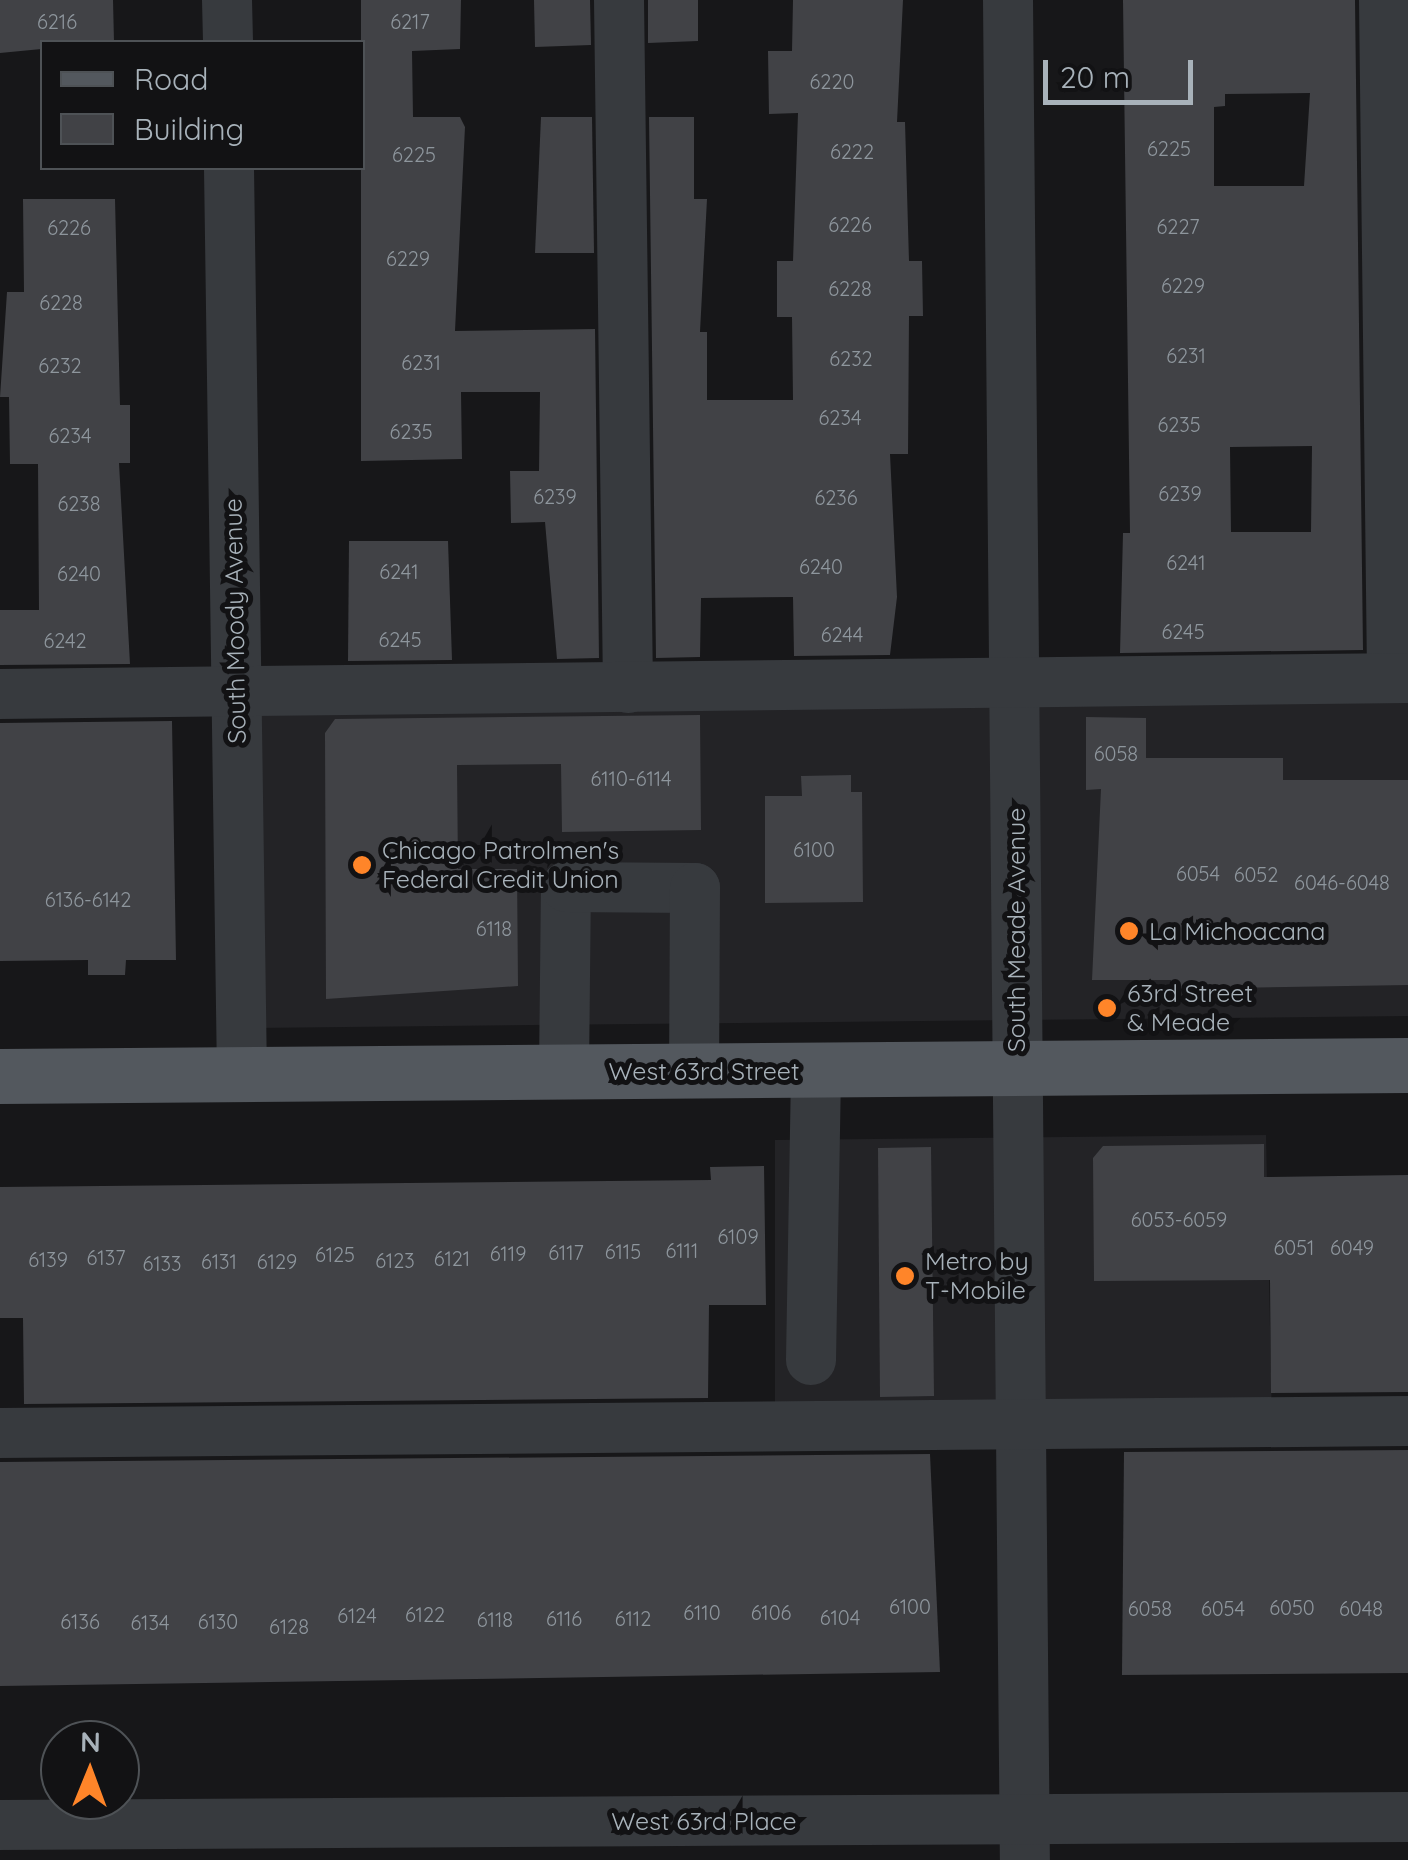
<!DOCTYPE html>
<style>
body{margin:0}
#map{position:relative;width:1408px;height:1860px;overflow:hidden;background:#171719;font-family:Quicksand,sans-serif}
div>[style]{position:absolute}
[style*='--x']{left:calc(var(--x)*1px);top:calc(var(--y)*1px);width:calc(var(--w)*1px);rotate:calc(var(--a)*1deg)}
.built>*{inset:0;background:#232326}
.building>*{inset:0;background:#414246}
.minor>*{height:50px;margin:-25px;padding:0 25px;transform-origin:25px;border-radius:25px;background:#373a3e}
.major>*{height:55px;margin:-27.5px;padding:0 27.5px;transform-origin:27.5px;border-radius:27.5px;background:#53585e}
.dots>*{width:28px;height:28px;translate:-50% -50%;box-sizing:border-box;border:5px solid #121214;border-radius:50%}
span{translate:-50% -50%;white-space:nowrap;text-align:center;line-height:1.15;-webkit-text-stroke:10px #121214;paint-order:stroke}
.number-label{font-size:20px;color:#8e969d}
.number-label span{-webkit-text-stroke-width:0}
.street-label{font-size:25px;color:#a8b2ba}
.poi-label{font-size:25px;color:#a8b2ba}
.left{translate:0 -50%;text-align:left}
.legend{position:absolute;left:40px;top:40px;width:325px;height:130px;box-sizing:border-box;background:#121214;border:2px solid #4e5256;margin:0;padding:12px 18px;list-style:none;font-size:30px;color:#a8b2ba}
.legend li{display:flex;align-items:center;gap:20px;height:50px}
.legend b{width:50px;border:2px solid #4e5256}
.north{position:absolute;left:40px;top:1720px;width:100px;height:100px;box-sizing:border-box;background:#121214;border:2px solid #4e5256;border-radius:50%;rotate:1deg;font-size:28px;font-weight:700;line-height:40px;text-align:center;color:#a8b2ba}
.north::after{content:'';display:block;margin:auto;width:35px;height:45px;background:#ff8529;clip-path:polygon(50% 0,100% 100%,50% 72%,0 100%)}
.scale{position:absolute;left:1043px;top:60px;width:150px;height:45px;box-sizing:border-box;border:5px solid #a8b2ba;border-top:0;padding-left:12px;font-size:30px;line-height:35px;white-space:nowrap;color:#a8b2ba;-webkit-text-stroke:8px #121214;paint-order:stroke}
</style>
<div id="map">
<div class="built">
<div style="clip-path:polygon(1408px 689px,1408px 1016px,251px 1028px,247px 702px)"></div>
<div style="clip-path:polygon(1266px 1135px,1272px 1422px,775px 1424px,775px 1140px)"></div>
</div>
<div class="building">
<div style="clip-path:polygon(0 0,113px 0,114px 42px,0 53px)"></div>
<div style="clip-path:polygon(361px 0,461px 0,460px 49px,412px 51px,413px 117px,460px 117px,465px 127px,455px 331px,595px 329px,599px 658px,557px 659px,545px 522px,511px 523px,510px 471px,539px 471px,540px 392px,461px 392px,462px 459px,361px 461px)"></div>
<div style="clip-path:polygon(534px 0,590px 0,591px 45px,535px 47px)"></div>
<div style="clip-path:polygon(648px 0,698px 0,698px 41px,648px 43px)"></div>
<div style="clip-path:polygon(793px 0,903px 0,897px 122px,905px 122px,909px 261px,922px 261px,923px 316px,909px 316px,908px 454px,890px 454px,897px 597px,890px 655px,794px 656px,793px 597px,701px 598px,700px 657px,656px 658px,649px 117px,694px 117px,694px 199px,707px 199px,700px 332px,707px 332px,707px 400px,793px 400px,792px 317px,777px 317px,777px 261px,793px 261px,798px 113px,769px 114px,768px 51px,792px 51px)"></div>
<div style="clip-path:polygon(evenodd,1123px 0,1355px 0,1363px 650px,1120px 653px,1123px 533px,1130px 533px,1123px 0,1310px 93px,1304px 186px,1214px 186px,1214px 107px,1225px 106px,1225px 94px,1310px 93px,1123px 0,1312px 446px,1311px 532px,1231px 532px,1230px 447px,1312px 446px)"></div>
<div style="clip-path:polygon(541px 117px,592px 117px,594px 253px,535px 253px)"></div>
<div style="clip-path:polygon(23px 199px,115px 199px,120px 405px,130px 405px,130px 463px,119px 463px,130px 664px,0 665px,0 610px,39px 610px,38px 464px,10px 464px,9px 397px,0 397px,7px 292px,24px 292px)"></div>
<div style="clip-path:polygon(349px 541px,448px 541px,452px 660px,348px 661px)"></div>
<div style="clip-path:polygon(700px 715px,701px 830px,562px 832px,561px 764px,457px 765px,458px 869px,517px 869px,518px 986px,326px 999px,325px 733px,335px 719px)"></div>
<div style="clip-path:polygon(1086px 717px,1146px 718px,1146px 758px,1283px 758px,1283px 780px,1408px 780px,1408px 985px,1171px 989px,1171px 980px,1092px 980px,1101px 789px,1086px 790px)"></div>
<div style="clip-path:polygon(172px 721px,176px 960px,126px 960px,125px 975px,88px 975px,88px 960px,0 961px,0 723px)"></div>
<div style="clip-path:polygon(851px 775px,851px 792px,862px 792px,863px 902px,765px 903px,765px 796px,802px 796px,801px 776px)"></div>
<div style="clip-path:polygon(1264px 1144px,1264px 1177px,1408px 1175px,1408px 1392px,1271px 1393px,1270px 1280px,1094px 1281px,1093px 1158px,1103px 1146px)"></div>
<div style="clip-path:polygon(931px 1147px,934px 1396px,880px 1397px,878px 1148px)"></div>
<div style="clip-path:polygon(764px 1166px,766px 1305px,709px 1305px,708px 1398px,24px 1404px,23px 1318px,0 1318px,0 1187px,711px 1180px,710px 1167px)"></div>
<div style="clip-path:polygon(1408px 1450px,1408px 1673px,1122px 1675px,1124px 1452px)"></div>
<div style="clip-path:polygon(930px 1454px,940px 1672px,0 1686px,0 1462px)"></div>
</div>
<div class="minor">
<div style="--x:227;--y:0;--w:42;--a:88.6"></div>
<div style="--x:619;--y:0;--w:688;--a:89.25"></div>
<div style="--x:1008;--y:0;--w:1860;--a:89.48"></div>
<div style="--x:1384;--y:0;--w:678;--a:89.32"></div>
<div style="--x:229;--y:168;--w:906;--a:89.18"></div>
<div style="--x:0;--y:694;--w:1408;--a:-0.65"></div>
<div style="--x:564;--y:1072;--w:185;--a:-89.4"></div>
<div style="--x:566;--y:887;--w:129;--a:0.4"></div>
<div style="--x:695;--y:888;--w:183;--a:90.3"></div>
<div style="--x:811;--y:1360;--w:290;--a:-89"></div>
<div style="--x:0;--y:1433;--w:1408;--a:-0.49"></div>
<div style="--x:0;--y:1825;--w:1408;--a:-0.33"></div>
</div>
<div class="major">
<div style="--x:0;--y:1076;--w:1408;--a:-0.45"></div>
</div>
<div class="dots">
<div style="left:362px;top:865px;background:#ff8529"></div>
<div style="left:1129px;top:931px;background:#ff8529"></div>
<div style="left:1107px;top:1008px;background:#ff8529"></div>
<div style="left:905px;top:1276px;background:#ff8529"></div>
</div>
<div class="number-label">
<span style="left:57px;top:21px">6216</span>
<span style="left:410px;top:21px">6217</span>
<span style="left:832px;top:81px">6220</span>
<span style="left:1169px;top:148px">6225</span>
<span style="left:852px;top:151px">6222</span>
<span style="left:414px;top:154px">6225</span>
<span style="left:850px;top:224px">6226</span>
<span style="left:1178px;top:226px">6227</span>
<span style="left:69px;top:227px">6226</span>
<span style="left:408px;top:258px">6229</span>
<span style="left:1183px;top:285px">6229</span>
<span style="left:850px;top:288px">6228</span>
<span style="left:61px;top:302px">6228</span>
<span style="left:1186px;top:355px">6231</span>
<span style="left:851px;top:358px">6232</span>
<span style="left:421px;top:362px">6231</span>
<span style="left:60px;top:365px">6232</span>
<span style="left:840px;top:417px">6234</span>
<span style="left:1179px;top:424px">6235</span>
<span style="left:411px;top:431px">6235</span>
<span style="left:70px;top:435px">6234</span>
<span style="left:1180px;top:493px">6239</span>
<span style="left:555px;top:496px">6239</span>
<span style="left:836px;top:497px">6236</span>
<span style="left:79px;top:503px">6238</span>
<span style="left:1186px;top:562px">6241</span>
<span style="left:821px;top:566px">6240</span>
<span style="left:399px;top:571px">6241</span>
<span style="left:79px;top:573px">6240</span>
<span style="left:1183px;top:631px">6245</span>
<span style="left:842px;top:634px">6244</span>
<span style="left:400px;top:639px">6245</span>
<span style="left:65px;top:640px">6242</span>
<span style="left:1116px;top:753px">6058</span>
<span style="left:631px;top:778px">6110-6114</span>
<span style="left:814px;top:849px">6100</span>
<span style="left:1198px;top:873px">6054</span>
<span style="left:1256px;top:874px">6052</span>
<span style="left:1342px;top:882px">6046-6048</span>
<span style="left:88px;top:899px">6136-6142</span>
<span style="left:494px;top:928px">6118</span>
<span style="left:1179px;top:1219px">6053-6059</span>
<span style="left:738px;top:1236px">6109</span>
<span style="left:1294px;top:1247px">6051</span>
<span style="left:1352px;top:1247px">6049</span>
<span style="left:682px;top:1250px">6111</span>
<span style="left:623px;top:1251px">6115</span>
<span style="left:566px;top:1252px">6117</span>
<span style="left:508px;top:1253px">6119</span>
<span style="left:335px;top:1254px">6125</span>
<span style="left:106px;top:1257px">6137</span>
<span style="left:452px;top:1258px">6121</span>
<span style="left:48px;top:1259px">6139</span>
<span style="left:395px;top:1260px">6123</span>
<span style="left:219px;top:1261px">6131</span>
<span style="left:277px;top:1261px">6129</span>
<span style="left:162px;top:1263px">6133</span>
<span style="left:910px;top:1606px">6100</span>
<span style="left:1292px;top:1607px">6050</span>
<span style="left:1150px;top:1608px">6058</span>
<span style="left:1223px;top:1608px">6054</span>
<span style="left:1361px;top:1608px">6048</span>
<span style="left:702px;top:1612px">6110</span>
<span style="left:771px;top:1612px">6106</span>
<span style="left:425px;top:1614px">6122</span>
<span style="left:357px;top:1615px">6124</span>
<span style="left:840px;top:1617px">6104</span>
<span style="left:564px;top:1618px">6116</span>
<span style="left:633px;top:1618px">6112</span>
<span style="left:495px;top:1619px">6118</span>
<span style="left:80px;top:1621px">6136</span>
<span style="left:218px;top:1621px">6130</span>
<span style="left:150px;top:1622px">6134</span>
<span style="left:289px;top:1626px">6128</span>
</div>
<div class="street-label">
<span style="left:235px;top:621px;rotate:-91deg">South Moody Avenue</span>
<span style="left:1016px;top:930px;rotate:-90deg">South Meade Avenue</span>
<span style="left:704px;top:1071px">West 63rd Street</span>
<span style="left:704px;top:1821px">West 63rd Place</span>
</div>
<div class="poi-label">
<span class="left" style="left:382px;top:865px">Chicago Patrolmen's<br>Federal Credit Union</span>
<span class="left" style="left:1149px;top:931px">La Michoacana</span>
<span class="left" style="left:1127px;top:1008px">63rd Street<br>&amp; Meade</span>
<span class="left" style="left:925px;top:1276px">Metro by<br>T-Mobile</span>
</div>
<ul class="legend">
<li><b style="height:12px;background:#53585e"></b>Road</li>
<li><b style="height:28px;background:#414246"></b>Building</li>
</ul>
<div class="north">N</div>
<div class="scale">20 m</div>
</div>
